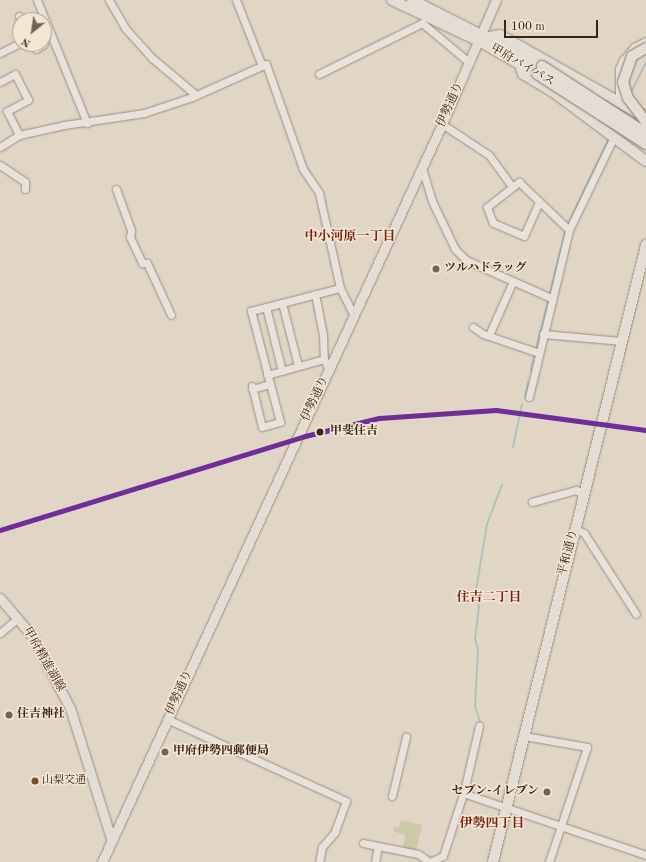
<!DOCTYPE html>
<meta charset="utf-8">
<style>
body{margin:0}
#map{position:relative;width:646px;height:862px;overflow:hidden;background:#e1d6c6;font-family:"Old Standard TT","Noto Serif JP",serif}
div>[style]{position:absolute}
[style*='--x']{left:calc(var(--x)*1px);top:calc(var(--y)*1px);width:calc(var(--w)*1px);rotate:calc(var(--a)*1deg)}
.green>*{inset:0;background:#cac9a8}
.stream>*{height:2px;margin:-1px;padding:0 1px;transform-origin:1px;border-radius:1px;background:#afc2ba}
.roads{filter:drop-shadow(0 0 1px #978e84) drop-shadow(0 0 1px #978e84)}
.minor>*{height:7px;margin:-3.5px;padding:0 3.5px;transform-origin:3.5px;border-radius:3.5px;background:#e8e2da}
.major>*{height:9px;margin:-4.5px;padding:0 4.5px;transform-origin:4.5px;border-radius:4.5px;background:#e3ddd4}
.highway>*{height:10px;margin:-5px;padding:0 5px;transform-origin:5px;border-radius:5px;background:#e3ddd4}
.bridges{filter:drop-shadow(0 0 1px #80766d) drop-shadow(0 0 1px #80766d)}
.highway-bridge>*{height:10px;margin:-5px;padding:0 5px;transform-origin:5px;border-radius:5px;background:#e3ddd4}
.rail-1>*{height:5px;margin:-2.5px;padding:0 2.5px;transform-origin:2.5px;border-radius:2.5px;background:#6f2d98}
.dots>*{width:11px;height:11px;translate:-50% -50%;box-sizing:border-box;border:2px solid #f3e6d3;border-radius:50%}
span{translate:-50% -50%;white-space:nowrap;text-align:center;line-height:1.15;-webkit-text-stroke:3px #f3e6d3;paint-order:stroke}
.bus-label{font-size:11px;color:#3b2419}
.left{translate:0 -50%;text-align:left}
.street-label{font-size:12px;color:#3b2419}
.poi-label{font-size:12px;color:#3b2419;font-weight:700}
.right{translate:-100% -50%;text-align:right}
.stop-label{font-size:12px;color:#3b2419;font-weight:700}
.neighbourhood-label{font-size:13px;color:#7a1f14;font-weight:700}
.north{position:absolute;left:12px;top:12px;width:40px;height:40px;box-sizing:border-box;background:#f3e6d3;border:1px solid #a99889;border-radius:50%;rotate:210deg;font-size:11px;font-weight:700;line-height:16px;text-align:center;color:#3b2419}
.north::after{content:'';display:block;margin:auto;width:14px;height:18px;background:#756256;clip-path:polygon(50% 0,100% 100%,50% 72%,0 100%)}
.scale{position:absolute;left:504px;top:20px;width:94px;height:18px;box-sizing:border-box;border:2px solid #3b2419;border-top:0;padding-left:5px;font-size:12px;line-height:14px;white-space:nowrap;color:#3b2419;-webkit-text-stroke:3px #f3e6d3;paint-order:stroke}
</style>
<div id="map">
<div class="green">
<div style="clip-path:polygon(401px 820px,422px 825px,416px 851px,403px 849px,405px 835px,393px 831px,394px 826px,399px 827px)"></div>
</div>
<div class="stream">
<div style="--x:630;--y:94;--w:35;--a:-63"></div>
<div style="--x:567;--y:226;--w:98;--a:-64.5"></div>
<div style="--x:536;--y:349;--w:121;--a:-76.1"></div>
<div style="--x:531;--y:370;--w:16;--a:-79"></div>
<div style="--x:525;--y:398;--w:16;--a:-79"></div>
<div style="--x:513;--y:447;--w:44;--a:-78.2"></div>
<div style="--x:481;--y:724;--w:18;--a:-109"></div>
<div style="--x:475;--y:707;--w:58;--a:-87"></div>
<div style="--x:478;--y:649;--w:10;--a:-107"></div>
<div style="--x:475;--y:639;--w:33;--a:-83"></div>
<div style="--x:479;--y:606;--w:11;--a:-112"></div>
<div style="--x:475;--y:596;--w:73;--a:-80.5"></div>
<div style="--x:487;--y:524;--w:42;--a:-69"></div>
</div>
<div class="roads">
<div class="minor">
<div style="--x:37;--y:0;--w:133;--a:67.9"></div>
<div style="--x:109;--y:0;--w:32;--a:60"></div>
<div style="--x:125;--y:28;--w:40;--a:48"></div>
<div style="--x:152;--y:58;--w:57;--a:40.1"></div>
<div style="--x:236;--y:0;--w:71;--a:68.5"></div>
<div style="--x:19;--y:16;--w:4;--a:63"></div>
<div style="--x:34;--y:44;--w:5;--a:68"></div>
<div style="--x:36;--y:49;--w:9;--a:-32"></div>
<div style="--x:0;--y:53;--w:18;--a:-27"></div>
<div style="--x:319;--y:74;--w:115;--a:-26.3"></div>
<div style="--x:422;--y:23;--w:62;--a:39.8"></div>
<div style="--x:0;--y:82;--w:17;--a:-28"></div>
<div style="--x:15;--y:74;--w:29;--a:63"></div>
<div style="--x:28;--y:100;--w:24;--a:152"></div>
<div style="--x:7;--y:111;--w:27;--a:63"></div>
<div style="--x:619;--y:101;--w:32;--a:-90"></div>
<div style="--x:619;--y:69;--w:10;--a:-66"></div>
<div style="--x:623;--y:60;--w:17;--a:-50"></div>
<div style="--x:634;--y:47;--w:13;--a:-27"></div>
<div style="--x:442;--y:124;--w:56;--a:33.4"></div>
<div style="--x:489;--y:155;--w:39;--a:54"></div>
<div style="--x:0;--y:147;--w:22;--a:-32"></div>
<div style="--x:19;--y:135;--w:46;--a:-12.5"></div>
<div style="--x:64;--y:125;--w:81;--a:-8.5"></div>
<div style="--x:144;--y:113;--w:51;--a:-18.4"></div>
<div style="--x:192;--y:97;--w:81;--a:-24"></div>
<div style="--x:266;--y:64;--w:111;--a:70.6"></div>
<div style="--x:303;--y:169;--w:29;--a:56"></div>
<div style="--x:319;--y:193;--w:97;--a:77.5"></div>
<div style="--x:340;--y:288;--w:30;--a:63"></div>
<div style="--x:0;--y:165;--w:30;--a:34"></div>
<div style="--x:25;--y:182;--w:7;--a:90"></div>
<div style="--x:422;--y:168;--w:34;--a:73"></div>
<div style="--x:432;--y:201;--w:53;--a:64.4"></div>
<div style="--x:455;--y:249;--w:16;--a:45"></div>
<div style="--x:466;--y:260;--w:93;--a:24.1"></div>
<div style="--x:116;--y:189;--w:44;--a:69.9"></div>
<div style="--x:131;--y:230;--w:7;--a:98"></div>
<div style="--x:130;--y:237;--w:29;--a:65"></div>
<div style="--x:142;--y:263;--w:5;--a:0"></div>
<div style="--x:147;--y:263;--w:57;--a:65.2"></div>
<div style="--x:539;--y:202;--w:37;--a:114"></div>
<div style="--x:524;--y:236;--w:34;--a:-157"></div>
<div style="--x:493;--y:223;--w:17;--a:-111"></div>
<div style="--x:487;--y:207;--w:41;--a:-38"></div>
<div style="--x:519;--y:182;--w:69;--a:43.8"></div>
<div style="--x:315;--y:294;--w:42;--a:79"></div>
<div style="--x:323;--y:335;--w:24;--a:88"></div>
<div style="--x:324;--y:359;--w:13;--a:67"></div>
<div style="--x:282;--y:303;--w:65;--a:75.7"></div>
<div style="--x:266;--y:307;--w:66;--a:76"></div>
<div style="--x:473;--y:327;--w:12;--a:35"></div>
<div style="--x:483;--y:334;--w:59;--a:18.7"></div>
<div style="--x:543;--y:334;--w:79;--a:5.1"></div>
<div style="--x:489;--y:335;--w:59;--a:-66"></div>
<div style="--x:267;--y:375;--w:59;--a:-15.7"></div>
<div style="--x:252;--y:386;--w:42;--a:76.3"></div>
<div style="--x:262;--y:427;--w:19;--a:-16"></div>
<div style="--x:280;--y:422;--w:115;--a:-104.6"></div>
<div style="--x:251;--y:311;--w:92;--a:-14.5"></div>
<div style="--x:252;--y:389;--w:18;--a:-16"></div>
<div style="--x:529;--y:397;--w:172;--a:-76.5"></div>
<div style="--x:569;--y:230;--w:101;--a:-64.2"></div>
<div style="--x:532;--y:502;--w:46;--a:-15.3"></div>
<div style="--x:576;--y:490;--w:9;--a:32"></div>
<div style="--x:576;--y:529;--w:9;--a:27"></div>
<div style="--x:584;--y:533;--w:96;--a:57.3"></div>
<div style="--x:0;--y:633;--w:23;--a:-40"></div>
<div style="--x:169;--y:720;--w:195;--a:24.6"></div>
<div style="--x:346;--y:801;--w:33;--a:110"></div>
<div style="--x:335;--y:832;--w:20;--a:131"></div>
<div style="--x:322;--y:847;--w:15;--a:101"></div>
<div style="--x:524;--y:736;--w:64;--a:9.9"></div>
<div style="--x:587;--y:747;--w:121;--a:108.3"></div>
<div style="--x:463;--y:793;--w:193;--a:18.7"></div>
<div style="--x:392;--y:796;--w:61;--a:-76.7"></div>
<div style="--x:363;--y:843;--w:56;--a:11.3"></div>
<div style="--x:418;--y:854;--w:14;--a:34"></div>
<div style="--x:430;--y:862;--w:14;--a:-25"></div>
<div style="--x:443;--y:856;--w:68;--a:-72.1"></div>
<div style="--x:464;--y:791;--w:67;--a:-77"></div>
<div style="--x:375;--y:862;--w:15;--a:-79"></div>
</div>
<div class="major">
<div style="--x:0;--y:598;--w:50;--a:49.9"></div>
<div style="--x:32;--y:636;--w:81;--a:62.2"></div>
<div style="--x:70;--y:708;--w:139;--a:72.5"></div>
<div style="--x:102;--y:862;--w:813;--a:-65.26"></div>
<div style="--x:442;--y:124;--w:135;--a:-66.5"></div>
</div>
<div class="highway">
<div style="--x:392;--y:0;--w:96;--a:25.2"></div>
<div style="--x:479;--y:41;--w:67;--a:29.6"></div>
<div style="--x:412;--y:0;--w:146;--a:26.9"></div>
<div style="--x:489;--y:37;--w:11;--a:-10"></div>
<div style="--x:500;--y:35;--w:161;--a:29.4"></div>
<div style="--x:521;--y:69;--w:5;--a:68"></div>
<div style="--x:523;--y:74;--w:39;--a:31"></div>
<div style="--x:556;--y:94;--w:112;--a:36.7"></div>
<div style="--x:493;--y:862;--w:636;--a:-76.07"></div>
</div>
</div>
<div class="bridges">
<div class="highway-bridge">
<div style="--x:646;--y:48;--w:16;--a:150"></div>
<div style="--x:632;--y:56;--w:28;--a:109"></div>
<div style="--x:623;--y:82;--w:17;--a:73"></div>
<div style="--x:628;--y:98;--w:30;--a:53"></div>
<div style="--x:542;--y:66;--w:124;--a:32.8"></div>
<div style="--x:537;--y:74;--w:130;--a:32.7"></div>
</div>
</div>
<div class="rail-1">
<div style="--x:0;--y:530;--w:319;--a:-17.1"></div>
<div style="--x:305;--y:436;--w:76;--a:-13.7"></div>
<div style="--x:379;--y:418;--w:117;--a:-3.9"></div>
<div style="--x:496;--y:410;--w:151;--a:7.6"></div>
</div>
<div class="dots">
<div style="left:436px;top:269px;background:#756256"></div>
<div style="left:320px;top:432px;background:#3b2419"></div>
<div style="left:9px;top:715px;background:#756256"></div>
<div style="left:165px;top:752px;background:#756256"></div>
<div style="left:35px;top:781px;background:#7a4b2a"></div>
<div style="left:547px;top:792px;background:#756256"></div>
</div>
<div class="bus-label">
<span class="left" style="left:42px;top:781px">山梨交通</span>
</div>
<div class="street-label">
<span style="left:522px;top:66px;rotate:30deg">甲府バイパス</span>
<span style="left:451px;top:105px;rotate:-66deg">伊勢通り</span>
<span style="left:316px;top:399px;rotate:-65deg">伊勢通り</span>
<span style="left:569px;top:553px;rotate:-75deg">平和通り</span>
<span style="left:43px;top:660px;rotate:60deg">甲府精進湖線</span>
<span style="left:180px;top:693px;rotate:-66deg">伊勢通り</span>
</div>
<div class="poi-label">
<span class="left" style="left:444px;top:269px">ツルハドラッグ</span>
<span class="left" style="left:17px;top:715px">住吉神社</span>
<span class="left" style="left:173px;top:752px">甲府伊勢四郵便局</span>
<span class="right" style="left:539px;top:792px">セブン-イレブン</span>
</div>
<div class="stop-label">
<span class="left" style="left:330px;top:432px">甲斐住吉</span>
</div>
<div class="neighbourhood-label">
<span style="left:350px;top:237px">中小河原一丁目</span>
<span style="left:489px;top:598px">住吉二丁目</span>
<span style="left:492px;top:824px">伊勢四丁目</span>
</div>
<div class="north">N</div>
<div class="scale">100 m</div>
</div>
